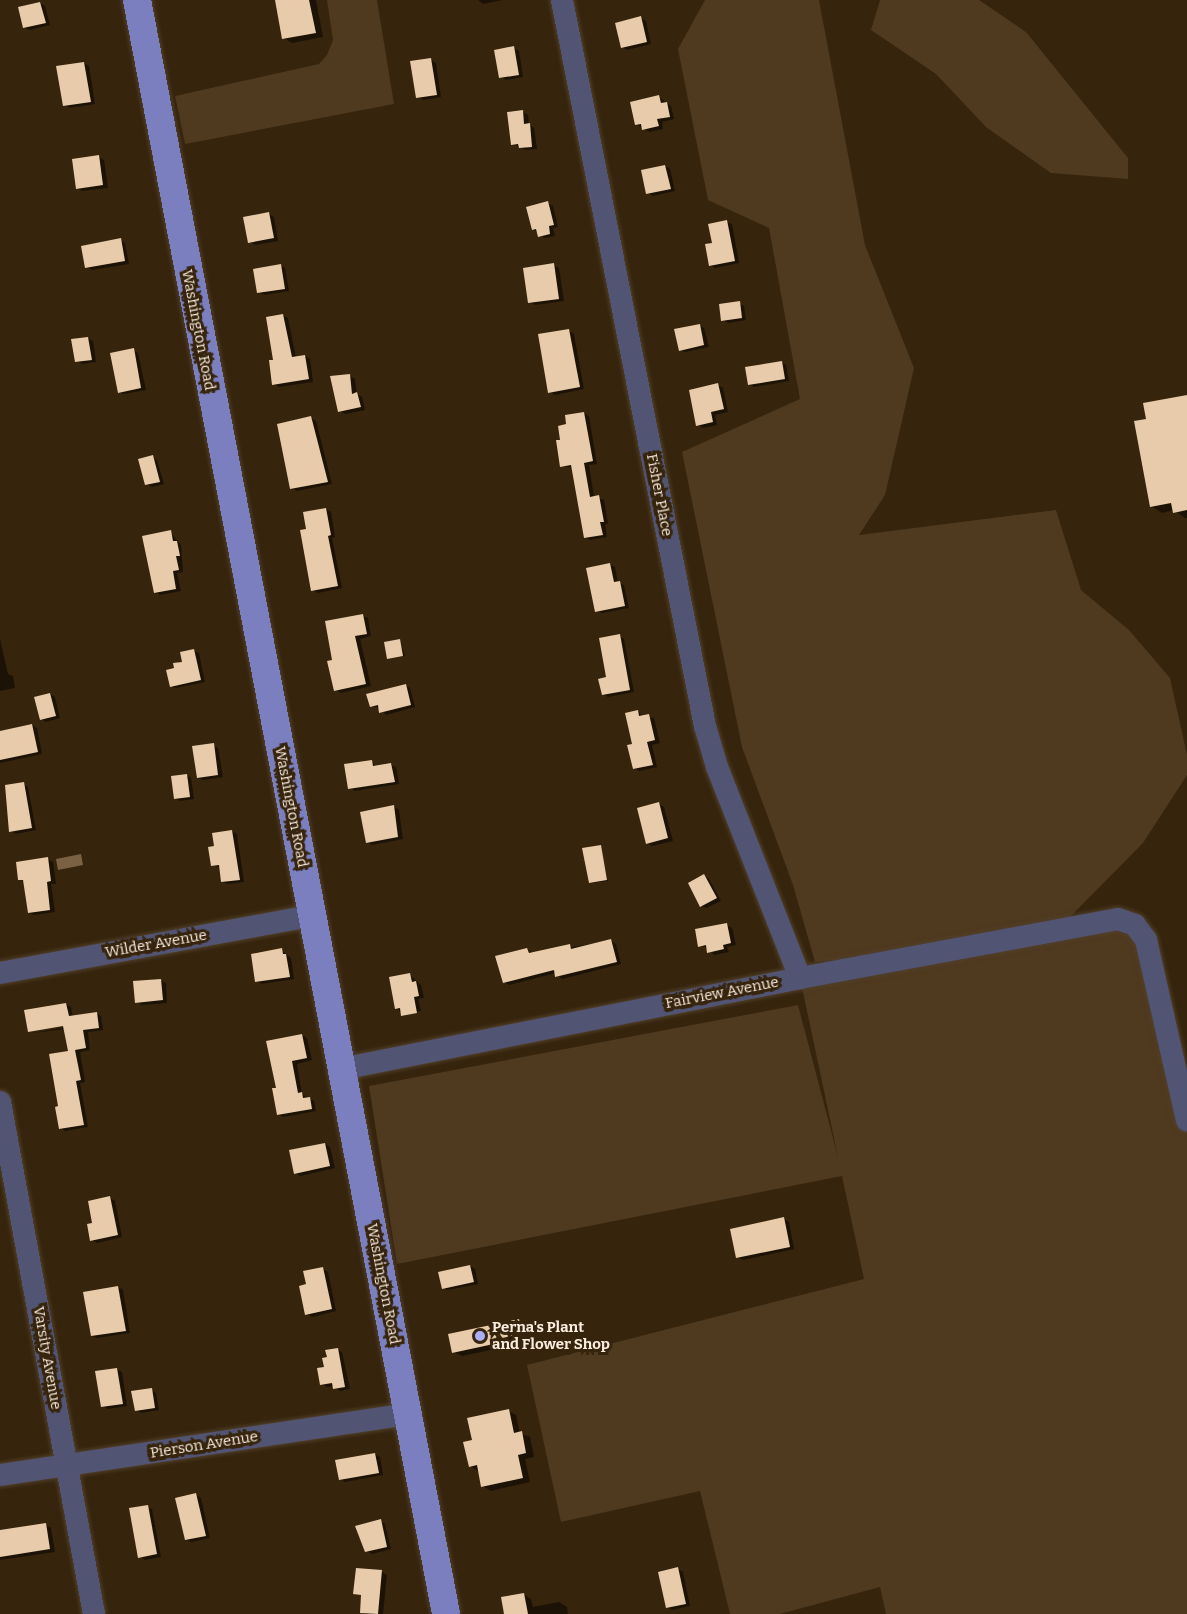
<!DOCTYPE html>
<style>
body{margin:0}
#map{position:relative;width:1187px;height:1614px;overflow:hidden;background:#36240d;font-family:Bitter,serif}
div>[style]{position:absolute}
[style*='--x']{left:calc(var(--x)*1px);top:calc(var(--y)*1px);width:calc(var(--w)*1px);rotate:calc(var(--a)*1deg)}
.green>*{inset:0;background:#4f391f}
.water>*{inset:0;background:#7b6143}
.shadow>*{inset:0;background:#0007}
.building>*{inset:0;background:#e8cbaa}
.roads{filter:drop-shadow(0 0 2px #51402b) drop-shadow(0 0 2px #51402b)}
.minor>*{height:22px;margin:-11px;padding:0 11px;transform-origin:11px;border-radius:11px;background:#525474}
.major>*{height:28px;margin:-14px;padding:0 14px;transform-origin:14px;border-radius:14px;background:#7b7fc0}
.dots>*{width:16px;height:16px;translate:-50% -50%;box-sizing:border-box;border:3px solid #36240d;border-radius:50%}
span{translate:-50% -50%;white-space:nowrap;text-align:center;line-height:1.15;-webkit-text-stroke:6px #36240d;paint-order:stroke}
.street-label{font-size:15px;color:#faede0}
.poi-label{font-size:15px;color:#faede0;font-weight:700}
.left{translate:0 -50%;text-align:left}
</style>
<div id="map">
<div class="green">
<div style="clip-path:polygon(327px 0,377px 0,394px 104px,185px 144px,175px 96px,319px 64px,327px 55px,333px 40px)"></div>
<div style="clip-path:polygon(705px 0,819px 0,865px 245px,914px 368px,885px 495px,859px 535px,1056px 510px,1081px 590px,1129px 630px,1170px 678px,1187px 755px,1187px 775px,1143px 843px,1059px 928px,1135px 925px,1187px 1111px,1187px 1614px,886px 1614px,880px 1587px,780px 1614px,730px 1614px,700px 1491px,561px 1522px,527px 1365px,864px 1279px,842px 1176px,397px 1264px,369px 1086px,798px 1005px,838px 1157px,800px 978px,933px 951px,815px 962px,793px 885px,742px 747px,682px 452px,800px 399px,769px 228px,708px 200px,678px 49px)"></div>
<div style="clip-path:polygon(880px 0,979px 0,1026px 32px,1128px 158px,1128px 179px,1051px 173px,986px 127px,936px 74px,871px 30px)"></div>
</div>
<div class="water">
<div style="clip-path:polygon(81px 854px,83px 865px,58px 870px,56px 859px)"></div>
</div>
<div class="shadow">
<div style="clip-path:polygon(277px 0,316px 0,323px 37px,292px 43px,284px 38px)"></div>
<div style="clip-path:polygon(478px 0,503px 0,483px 4px)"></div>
<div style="clip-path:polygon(40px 3px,45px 6px,50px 25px,30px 30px,25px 28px)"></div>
<div style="clip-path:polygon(641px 18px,646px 21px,651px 44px,627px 50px,622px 47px)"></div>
<div style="clip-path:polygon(513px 48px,519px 51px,523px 77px,506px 80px,501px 77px)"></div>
<div style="clip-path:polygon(431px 60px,436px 63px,441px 97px,423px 100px,418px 97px)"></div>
<div style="clip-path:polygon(84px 63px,89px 66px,95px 104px,70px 108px,65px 105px)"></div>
<div style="clip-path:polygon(659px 97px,671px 106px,674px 119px,662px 122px,663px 129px,649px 132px,636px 124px)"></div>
<div style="clip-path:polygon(523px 112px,528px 115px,529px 124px,534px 128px,537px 149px,525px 150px,513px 144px)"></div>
<div style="clip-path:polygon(99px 157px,104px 160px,108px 188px,82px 191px,77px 188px)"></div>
<div style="clip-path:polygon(665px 166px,670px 169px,675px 191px,653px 196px,648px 193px)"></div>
<div style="clip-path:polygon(548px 203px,553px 206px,558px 227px,553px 228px,555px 236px,544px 238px,533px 229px)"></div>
<div style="clip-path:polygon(269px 214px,274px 217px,278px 241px,255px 245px,250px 242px)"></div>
<div style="clip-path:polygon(726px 222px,732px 224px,739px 263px,715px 268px,710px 265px,714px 244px)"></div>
<div style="clip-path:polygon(120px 240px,125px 243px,129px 264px,92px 270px,87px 267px)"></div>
<div style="clip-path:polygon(280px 265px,285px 268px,289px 291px,264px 295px,259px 292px)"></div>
<div style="clip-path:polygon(554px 265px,559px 268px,564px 301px,535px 305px,530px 302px)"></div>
<div style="clip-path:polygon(739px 303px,744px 306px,746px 320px,728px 323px,723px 320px)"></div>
<div style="clip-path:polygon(282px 315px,288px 318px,296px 358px,305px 356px,310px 359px,313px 382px,279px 387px,274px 384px)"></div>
<div style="clip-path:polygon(699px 325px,704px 328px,709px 347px,685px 352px,680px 350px)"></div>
<div style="clip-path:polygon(569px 331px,574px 334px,584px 389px,555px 395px,550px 392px)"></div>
<div style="clip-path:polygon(88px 338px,93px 341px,96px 362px,82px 364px,77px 361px)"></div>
<div style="clip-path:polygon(133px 350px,138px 353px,146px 390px,124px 394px,119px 392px)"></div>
<div style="clip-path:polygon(781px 362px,786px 365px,789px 381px,754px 387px,749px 384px)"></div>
<div style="clip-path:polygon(350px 376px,355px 379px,357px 394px,362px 397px,365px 410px,345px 414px,340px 411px)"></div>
<div style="clip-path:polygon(718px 385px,723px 388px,728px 412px,715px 415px,717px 425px,703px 428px,698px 425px)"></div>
<div style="clip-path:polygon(1187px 397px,1187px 518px,1185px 518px,1174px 510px,1162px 513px,1151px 506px,1148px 420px)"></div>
<div style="clip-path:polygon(584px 413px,589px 416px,597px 464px,589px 465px,594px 497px,604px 500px,608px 524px,605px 524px,607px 537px,590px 540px,585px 537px,573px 468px,562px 466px,562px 441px)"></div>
<div style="clip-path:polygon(311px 418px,316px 421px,332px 484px,297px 491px,292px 488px)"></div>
<div style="clip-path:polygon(152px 457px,157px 460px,164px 484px,152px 487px,147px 484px)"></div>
<div style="clip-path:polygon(326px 509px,331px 512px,335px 537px,332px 538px,342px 588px,318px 593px,313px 590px,308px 530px)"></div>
<div style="clip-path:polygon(170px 532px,181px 545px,183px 572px,177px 573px,181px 591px,160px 595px,155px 592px)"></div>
<div style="clip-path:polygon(610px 564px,615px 567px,618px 583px,624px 585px,629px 608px,602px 613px,597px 611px)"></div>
<div style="clip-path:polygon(363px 616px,368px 618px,371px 636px,360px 639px,371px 686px,341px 693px,336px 690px,334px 661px)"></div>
<div style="clip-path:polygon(619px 636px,624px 639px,634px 692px,608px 697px,603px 694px)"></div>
<div style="clip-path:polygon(0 639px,8px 674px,13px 676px,15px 688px,0 691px)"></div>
<div style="clip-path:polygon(400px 641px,405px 656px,388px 658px)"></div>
<div style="clip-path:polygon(194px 651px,199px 653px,205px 682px,176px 688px,171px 686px,176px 669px)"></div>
<div style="clip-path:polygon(405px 685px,410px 688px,415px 707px,386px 715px,380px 708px,371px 706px)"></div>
<div style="clip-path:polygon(50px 694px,55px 697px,60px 718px,46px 722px,41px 719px)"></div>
<div style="clip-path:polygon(638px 711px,643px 717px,654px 718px,660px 743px,652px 745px,657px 767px,639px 771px,634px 768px)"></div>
<div style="clip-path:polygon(32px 725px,37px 728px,42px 754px,0 763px,0 732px)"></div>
<div style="clip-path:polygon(213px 745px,218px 748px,223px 777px,203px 780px,198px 778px)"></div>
<div style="clip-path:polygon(371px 761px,377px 767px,391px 765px,396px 767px,399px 784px,355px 791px,350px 788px)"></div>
<div style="clip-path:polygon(186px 775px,191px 778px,194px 799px,180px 801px,175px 798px)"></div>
<div style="clip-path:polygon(23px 784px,28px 787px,36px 830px,16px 834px,11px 831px)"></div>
<div style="clip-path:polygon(659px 804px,664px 807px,673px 841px,652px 846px,647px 843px)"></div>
<div style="clip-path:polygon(394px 807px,399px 810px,403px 839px,372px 845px,367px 842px)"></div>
<div style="clip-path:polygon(232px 831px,237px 834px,244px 882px,228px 884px,223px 882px,221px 868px,213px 865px,216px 847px)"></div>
<div style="clip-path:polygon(600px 847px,608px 881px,593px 883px,591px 882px)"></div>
<div style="clip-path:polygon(48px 859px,53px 862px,56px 884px,51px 884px,55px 912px,34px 915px,29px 913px,25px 883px,20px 879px)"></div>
<div style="clip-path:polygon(704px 876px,709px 879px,721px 901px,706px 908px,701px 906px)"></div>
<div style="clip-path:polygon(727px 925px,732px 928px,736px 945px,727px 947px,729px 952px,714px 955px,708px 948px,700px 946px)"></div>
<div style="clip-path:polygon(611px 941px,616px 944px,621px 964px,562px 979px,556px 973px,509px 985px,504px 982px,527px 949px,533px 953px)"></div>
<div style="clip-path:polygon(281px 950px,291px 958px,294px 979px,262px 984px,257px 981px)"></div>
<div style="clip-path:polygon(410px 975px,421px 985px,424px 998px,418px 999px,421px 1011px,405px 1014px,405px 1016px,396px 1008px)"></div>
<div style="clip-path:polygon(160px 980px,166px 983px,167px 1003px,142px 1005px,137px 1002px)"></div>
<div style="clip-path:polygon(66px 1004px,71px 1007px,73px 1017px,96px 1013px,101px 1016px,103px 1030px,88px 1032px,90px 1050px,80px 1052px,85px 1082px,80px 1083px,88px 1127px,65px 1131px,60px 1128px,60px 1108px,70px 1052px,65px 1029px,32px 1033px,71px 1026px,70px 1023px,29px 1031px)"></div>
<div style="clip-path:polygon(302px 1035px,307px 1038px,312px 1060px,297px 1064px,302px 1094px,314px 1101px,316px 1111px,283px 1117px,278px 1114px,278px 1089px)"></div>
<div style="clip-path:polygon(325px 1144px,330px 1147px,335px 1168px,300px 1176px,295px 1173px)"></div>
<div style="clip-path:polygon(110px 1198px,115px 1201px,122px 1237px,97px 1243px,92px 1240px)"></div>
<div style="clip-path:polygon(784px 1219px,789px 1222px,794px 1249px,743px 1260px,738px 1257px)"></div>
<div style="clip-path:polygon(470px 1266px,475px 1269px,478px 1284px,448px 1290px,443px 1288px)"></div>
<div style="clip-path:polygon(323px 1269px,328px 1272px,336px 1311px,312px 1317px,307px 1314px,308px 1286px)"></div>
<div style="clip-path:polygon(118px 1287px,123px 1290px,130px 1333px,97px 1338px,92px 1336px)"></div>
<div style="clip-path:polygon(519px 1321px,527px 1325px,530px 1338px,509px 1342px,510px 1346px,462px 1356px,454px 1352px)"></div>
<div style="clip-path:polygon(337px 1349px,342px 1352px,350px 1389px,340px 1391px,334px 1386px,327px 1387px,322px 1384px,326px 1368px)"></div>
<div style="clip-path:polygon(117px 1369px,122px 1372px,127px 1406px,108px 1409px,103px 1406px)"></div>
<div style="clip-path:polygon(151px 1390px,156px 1393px,159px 1410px,141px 1413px,136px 1410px)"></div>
<div style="clip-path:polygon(508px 1411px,516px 1415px,520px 1433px,530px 1437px,534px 1457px,525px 1459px,530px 1482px,491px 1491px,483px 1486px,478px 1471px,470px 1466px,474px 1441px)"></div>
<div style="clip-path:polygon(375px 1454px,380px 1457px,383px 1475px,345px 1482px,340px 1479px)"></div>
<div style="clip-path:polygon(196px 1495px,201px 1498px,210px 1538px,191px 1542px,186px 1539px)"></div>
<div style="clip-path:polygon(147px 1507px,152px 1509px,161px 1557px,145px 1560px,140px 1557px)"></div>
<div style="clip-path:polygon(380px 1521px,385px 1524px,391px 1549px,372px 1554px,367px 1551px)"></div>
<div style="clip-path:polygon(46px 1525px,51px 1528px,55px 1552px,0 1560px,0 1532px)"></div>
<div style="clip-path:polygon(678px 1569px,683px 1572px,690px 1606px,672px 1610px,667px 1607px)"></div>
<div style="clip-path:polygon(382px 1572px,387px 1575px,383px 1614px,365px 1614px,361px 1612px,363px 1596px,355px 1593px)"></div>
<div style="clip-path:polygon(523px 1594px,531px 1599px,533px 1607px,559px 1602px,567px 1607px,568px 1614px,505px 1614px)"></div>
</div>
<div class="building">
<div style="clip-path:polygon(275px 0,309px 0,316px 33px,282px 39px)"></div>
<div style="clip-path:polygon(40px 2px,46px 23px,23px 28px,18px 7px)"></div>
<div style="clip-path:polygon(641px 16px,647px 42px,621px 48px,615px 23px)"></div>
<div style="clip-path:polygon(514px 46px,519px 75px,499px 78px,494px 50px)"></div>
<div style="clip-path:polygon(431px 58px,437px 95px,416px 98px,410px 61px)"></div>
<div style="clip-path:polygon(84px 62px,91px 102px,63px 106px,56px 66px)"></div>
<div style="clip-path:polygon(659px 95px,661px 103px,667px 102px,670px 117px,657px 119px,659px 126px,642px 130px,641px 124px,635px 125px,630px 102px)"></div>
<div style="clip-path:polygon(523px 110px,524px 124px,530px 123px,532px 147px,519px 148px,518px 144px,511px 145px,507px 112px)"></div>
<div style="clip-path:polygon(99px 155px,103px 185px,76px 189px,72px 159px)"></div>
<div style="clip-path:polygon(665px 165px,671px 189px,646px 194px,641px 170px)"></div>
<div style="clip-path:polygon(548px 201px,554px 225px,549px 226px,550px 234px,538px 237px,536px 229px,532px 230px,526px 207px)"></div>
<div style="clip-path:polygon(269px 212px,274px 238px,248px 243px,243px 217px)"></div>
<div style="clip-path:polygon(727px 220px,735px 261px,709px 266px,705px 244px,712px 243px,708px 224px)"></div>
<div style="clip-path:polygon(121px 238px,125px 261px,85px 268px,81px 246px)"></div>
<div style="clip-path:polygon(554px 263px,559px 299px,528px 303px,523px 268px)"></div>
<div style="clip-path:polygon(281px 264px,285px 289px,257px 293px,253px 269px)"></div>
<div style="clip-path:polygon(740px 301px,742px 318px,721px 321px,719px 304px)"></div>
<div style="clip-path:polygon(283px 314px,292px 357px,305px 355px,309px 379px,272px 385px,269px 360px,273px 360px,266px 317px)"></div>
<div style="clip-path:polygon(700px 324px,704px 345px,679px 351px,674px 329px)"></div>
<div style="clip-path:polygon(569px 329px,580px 387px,548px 393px,538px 334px)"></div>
<div style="clip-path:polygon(88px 337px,92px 360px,75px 362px,71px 339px)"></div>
<div style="clip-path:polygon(134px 348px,141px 388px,118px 393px,110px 353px)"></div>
<div style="clip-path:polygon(782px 361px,785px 379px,748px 385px,745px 367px)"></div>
<div style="clip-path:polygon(350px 374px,352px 394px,357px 392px,361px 407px,338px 412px,330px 376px)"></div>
<div style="clip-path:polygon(718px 383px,724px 409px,711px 412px,713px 422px,696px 426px,689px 390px)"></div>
<div style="clip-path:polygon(1187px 395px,1187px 510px,1173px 513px,1171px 503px,1150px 507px,1134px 421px,1146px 419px,1143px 403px)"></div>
<div style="clip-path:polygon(584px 412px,593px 461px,584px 463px,590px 497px,599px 495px,604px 522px,600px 522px,603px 535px,584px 538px,571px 465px,560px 467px,556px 440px,560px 440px,558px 426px,566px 424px,565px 415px)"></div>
<div style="clip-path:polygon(311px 416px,328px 482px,290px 489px,277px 424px)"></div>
<div style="clip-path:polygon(153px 455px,160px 482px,145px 485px,138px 459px)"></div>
<div style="clip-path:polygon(326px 508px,331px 535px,328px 536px,338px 586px,311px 591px,300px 530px,306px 529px,303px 512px)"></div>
<div style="clip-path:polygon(171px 530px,173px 541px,177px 541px,180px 556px,176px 556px,179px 570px,173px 571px,176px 589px,154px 593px,142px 536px)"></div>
<div style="clip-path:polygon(610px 563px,614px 582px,620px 581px,625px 606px,595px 612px,586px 568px)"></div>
<div style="clip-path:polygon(363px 614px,367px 634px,355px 636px,366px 684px,334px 691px,327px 661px,332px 660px,325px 621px)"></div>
<div style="clip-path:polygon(620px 634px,630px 690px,602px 695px,598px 679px,606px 677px,599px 638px)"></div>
<div style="clip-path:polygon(400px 639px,403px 656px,387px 659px,384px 642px)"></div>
<div style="clip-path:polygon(194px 649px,201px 680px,170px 687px,166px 670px,174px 668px,173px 663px,182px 662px,180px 652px)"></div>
<div style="clip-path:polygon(406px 684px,411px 705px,379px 713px,378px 705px,370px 707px,366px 694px)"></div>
<div style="clip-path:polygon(50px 693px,56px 716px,40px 720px,34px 697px)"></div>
<div style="clip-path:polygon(638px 710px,639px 716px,649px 714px,655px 740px,647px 742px,653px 765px,633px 769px,627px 745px,632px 744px,625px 713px)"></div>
<div style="clip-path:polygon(32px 724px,38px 752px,0 760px,0 731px)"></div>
<div style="clip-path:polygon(214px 743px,218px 775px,197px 778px,192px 746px)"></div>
<div style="clip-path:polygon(372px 760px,373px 766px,391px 763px,395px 782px,348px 789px,344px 764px)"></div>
<div style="clip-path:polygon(187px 774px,190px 797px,174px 799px,171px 776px)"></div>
<div style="clip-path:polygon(24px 782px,32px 828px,9px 832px,5px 785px)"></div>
<div style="clip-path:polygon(659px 802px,668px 838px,646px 844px,637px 808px)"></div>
<div style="clip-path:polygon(394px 805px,398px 837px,366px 843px,360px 812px)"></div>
<div style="clip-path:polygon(232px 830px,240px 880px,221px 882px,219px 865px,211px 866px,208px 847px,214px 846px,212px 833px)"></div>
<div style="clip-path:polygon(601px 845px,607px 880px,589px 883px,582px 848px)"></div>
<div style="clip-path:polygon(48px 857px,51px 881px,47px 882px,50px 910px,28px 913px,23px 880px,18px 880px,16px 862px)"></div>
<div style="clip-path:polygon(704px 874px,717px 898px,700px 907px,688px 883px)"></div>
<div style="clip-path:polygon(727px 923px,731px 943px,723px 945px,724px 949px,707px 953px,706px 945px,698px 947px,695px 929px)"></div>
<div style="clip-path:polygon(611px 939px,617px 962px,555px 977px,554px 970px,503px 983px,495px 956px,527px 948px,529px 953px,570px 944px,571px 949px)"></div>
<div style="clip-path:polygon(282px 948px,283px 954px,286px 954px,290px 977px,255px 982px,251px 954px)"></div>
<div style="clip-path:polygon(410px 973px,412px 982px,416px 981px,419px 996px,414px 997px,417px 1013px,401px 1016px,400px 1008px,395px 1009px,389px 977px)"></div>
<div style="clip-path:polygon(161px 979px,163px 1000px,135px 1003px,133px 981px)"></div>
<div style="clip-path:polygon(66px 1003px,69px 1016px,97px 1012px,99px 1028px,83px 1030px,86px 1048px,75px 1050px,81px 1080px,76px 1081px,84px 1125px,59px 1129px,55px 1107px,58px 1106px,49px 1054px,68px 1051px,63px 1026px,28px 1032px,24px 1010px)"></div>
<div style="clip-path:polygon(302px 1034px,307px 1058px,292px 1061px,298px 1093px,302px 1092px,303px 1098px,310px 1097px,312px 1109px,277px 1115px,272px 1088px,276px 1088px,266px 1041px)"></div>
<div style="clip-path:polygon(325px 1143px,330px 1166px,294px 1174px,289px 1150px)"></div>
<div style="clip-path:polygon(110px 1196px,118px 1235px,90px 1241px,87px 1224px,92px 1223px,88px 1201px)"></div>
<div style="clip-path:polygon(784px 1217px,790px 1247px,736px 1258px,730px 1229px)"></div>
<div style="clip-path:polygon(470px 1265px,474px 1282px,442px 1289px,438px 1272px)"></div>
<div style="clip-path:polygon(323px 1267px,332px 1309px,305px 1315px,299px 1286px,306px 1284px,303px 1271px)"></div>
<div style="clip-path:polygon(118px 1286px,126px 1331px,91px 1336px,83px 1292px)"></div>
<div style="clip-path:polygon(519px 1319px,522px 1334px,502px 1338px,503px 1342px,452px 1353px,448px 1334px)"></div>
<div style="clip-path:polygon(338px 1348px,345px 1387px,333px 1389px,332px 1383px,320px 1385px,317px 1368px,324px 1367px,322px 1358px,327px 1357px,325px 1350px)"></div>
<div style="clip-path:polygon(117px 1368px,123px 1404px,101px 1407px,95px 1371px)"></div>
<div style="clip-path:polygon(152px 1388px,155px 1408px,135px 1411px,131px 1391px)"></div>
<div style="clip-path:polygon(509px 1409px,514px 1433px,522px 1431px,526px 1453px,518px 1455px,523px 1478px,481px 1487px,477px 1465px,469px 1467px,463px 1442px,472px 1440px,467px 1418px)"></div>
<div style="clip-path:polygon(375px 1453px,379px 1473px,339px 1480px,335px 1460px)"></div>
<div style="clip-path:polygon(196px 1493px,206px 1536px,185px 1540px,175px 1498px)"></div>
<div style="clip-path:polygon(148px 1505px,157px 1554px,138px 1558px,129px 1508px)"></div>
<div style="clip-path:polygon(381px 1519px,387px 1547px,365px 1552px,355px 1526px)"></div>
<div style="clip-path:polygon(46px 1523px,50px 1549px,0 1557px,0 1530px)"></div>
<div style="clip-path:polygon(678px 1567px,686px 1604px,666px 1608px,658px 1572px)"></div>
<div style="clip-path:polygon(356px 1568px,382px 1570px,378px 1614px,360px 1613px,361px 1595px,353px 1594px)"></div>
<div style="clip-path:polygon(524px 1593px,528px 1614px,504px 1614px,501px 1597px)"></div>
</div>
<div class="roads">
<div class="minor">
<div style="--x:562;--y:0;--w:740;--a:78.86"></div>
<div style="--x:705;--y:726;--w:43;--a:73.7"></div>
<div style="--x:717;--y:767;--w:227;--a:68.5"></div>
<div style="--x:0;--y:973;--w:317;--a:-10.4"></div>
<div style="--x:341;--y:1069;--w:468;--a:-11.2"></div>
<div style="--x:800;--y:978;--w:323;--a:-10.5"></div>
<div style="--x:1118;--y:919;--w:18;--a:19"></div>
<div style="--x:1135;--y:925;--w:19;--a:54"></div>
<div style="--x:1146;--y:940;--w:185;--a:77.2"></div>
<div style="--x:0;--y:1102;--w:521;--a:79.6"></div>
<div style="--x:0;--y:1475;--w:413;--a:-8.5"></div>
</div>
<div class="major">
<div style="--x:137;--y:0;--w:1643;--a:79.16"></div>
</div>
</div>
<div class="dots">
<div style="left:480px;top:1336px;background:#abaffb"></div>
</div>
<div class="street-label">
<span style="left:198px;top:330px;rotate:79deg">Washington Road</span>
<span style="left:659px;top:495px;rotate:79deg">Fisher Place</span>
<span style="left:291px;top:807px;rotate:79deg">Washington Road</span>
<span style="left:156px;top:944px;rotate:-10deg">Wilder Avenue</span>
<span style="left:722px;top:993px;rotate:-11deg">Fairview Avenue</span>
<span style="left:383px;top:1284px;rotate:79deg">Washington Road</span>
<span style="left:47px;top:1358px;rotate:80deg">Varsity Avenue</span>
<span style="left:204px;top:1445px;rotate:-9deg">Pierson Avenue</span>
</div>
<div class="poi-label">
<span class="left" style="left:492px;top:1336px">Perna's Plant<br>and Flower Shop</span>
</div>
</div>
